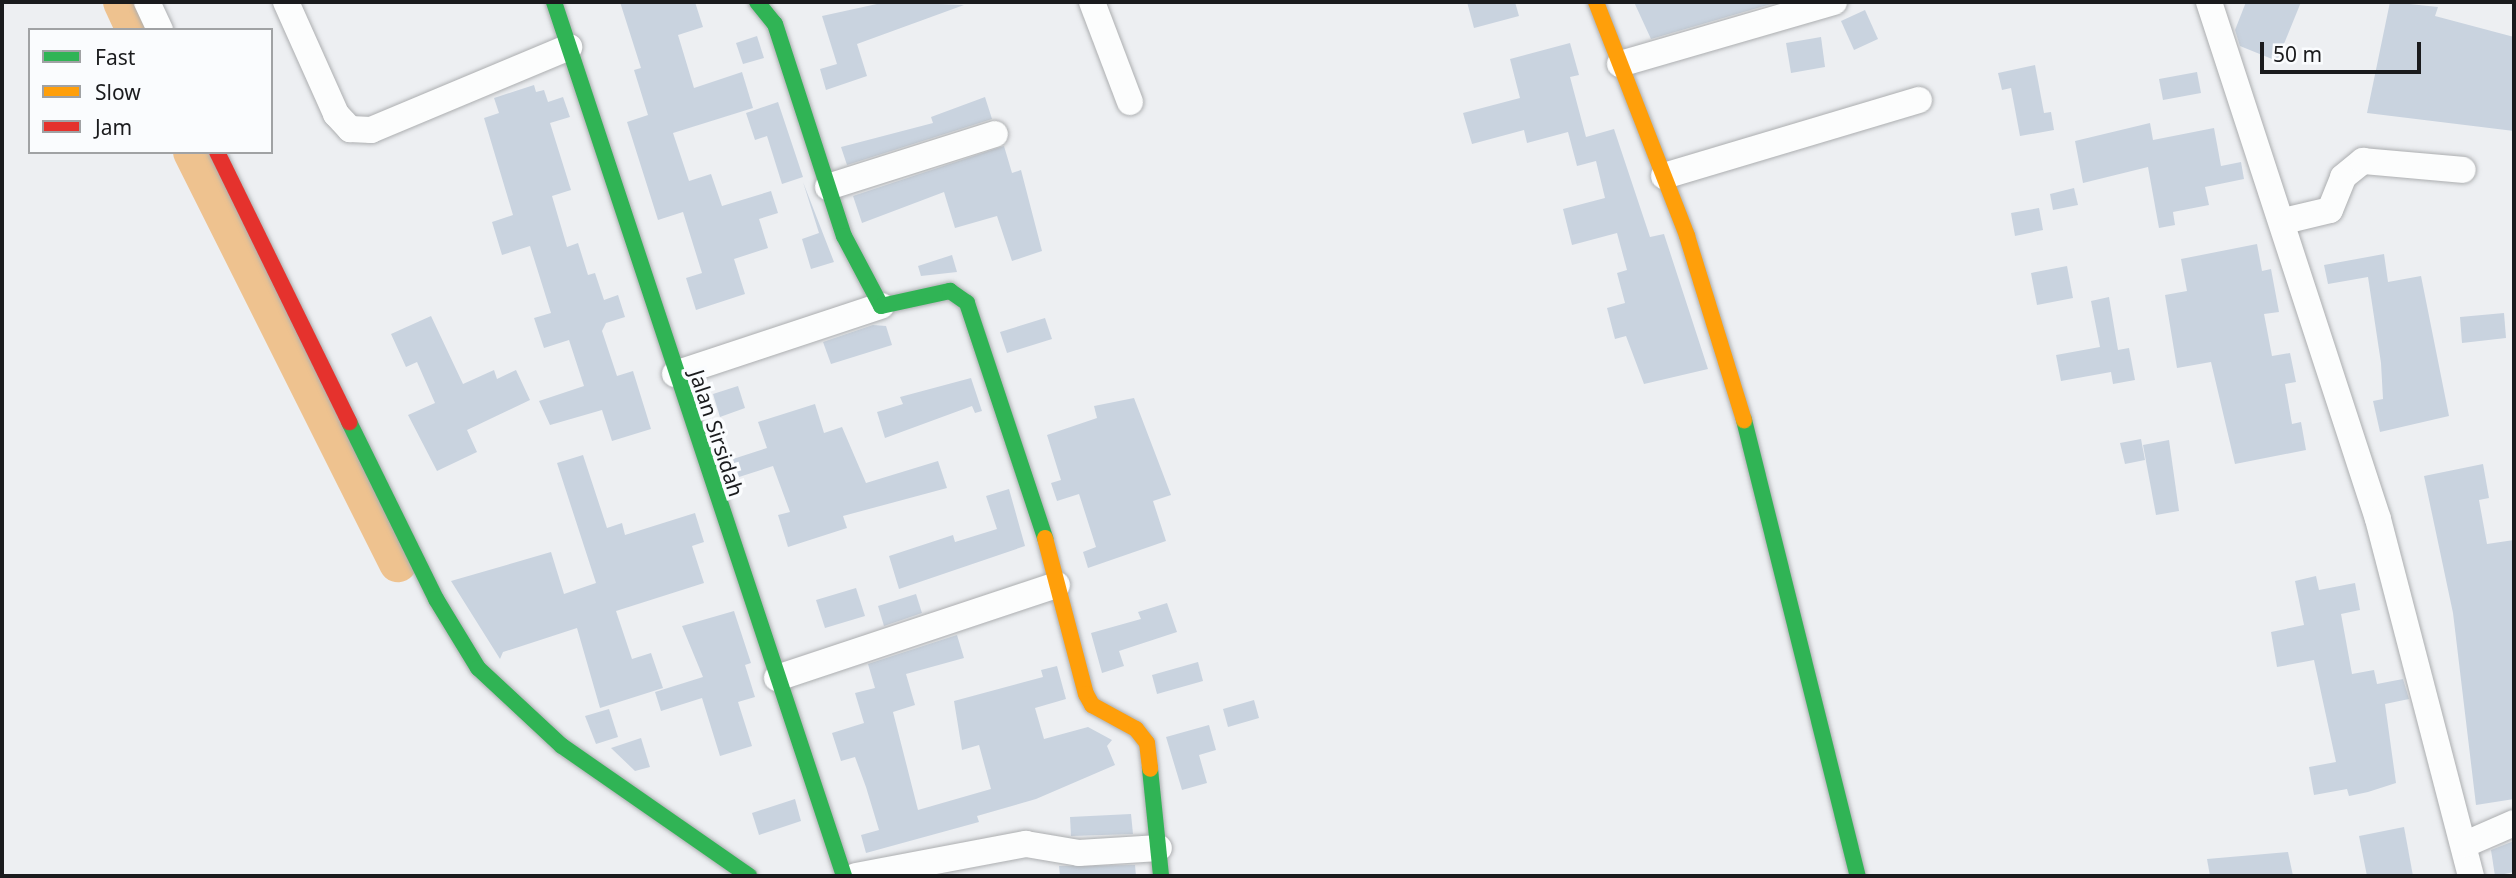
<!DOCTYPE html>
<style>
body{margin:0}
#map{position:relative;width:2516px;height:878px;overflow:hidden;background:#edeff2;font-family:"Noto Sans",sans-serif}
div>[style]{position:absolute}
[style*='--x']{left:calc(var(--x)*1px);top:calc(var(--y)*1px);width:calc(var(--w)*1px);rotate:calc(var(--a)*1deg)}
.river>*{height:38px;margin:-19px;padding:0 19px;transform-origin:19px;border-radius:19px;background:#eec28f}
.building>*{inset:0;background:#c9d3df}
.roads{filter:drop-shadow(0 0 2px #acaeb0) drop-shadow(0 0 2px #acaeb0)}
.street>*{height:26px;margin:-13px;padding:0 13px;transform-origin:13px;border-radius:13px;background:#fcfdfd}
.fast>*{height:16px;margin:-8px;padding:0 8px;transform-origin:8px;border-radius:8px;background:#30b455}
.slow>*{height:16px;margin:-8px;padding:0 8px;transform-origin:8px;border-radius:8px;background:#ff9f0a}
.jam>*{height:16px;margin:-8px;padding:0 8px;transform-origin:8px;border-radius:8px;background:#e5322d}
span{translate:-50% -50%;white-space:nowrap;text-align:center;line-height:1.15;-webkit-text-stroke:7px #fafcfe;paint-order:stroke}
.street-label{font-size:21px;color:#1a1b1d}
.frame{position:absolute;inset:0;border:4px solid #1a1b1d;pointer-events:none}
.legend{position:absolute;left:28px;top:28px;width:245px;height:126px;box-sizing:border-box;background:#fafcfe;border:2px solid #a0a2a4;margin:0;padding:9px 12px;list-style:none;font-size:21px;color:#1a1b1d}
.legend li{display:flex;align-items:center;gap:14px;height:35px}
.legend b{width:35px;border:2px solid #a0a2a4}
.scale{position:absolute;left:2260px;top:42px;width:161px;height:32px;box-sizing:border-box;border:4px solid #1a1b1d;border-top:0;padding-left:9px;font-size:21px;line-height:24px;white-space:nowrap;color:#1a1b1d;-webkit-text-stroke:5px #fafcfe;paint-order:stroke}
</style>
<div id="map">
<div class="river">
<div style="--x:122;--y:2;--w:31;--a:65"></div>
<div style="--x:192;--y:152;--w:460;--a:63.4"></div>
</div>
<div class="building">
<div style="clip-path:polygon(620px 2px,695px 2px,703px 27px,678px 35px,694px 88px,742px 72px,753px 108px,673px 133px,689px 181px,711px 174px,722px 206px,771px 191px,778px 213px,759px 219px,768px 248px,734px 259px,745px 294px,696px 310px,686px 278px,702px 273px,683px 212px,658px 220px,627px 122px,648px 115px,634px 70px,641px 68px)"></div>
<div style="clip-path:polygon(886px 2px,964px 5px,857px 44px,867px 76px,826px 90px,820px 69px,837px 64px,822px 16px)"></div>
<div style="clip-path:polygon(1467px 2px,1515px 2px,1519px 16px,1474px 28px)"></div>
<div style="clip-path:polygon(1634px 2px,1778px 2px,1651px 39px)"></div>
<div style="clip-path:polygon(2246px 2px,2301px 2px,2277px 61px,2240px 46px,2235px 30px)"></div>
<div style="clip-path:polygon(2390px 2px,2438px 7px,2435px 16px,2514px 37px,2514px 131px,2367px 113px)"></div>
<div style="clip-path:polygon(1865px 10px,1878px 39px,1854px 50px,1841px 21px)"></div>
<div style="clip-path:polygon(757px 36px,764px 58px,743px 64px,736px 43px)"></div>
<div style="clip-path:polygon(1821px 37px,1825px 67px,1791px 73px,1786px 43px)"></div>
<div style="clip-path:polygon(1570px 43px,1579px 75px,1570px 77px,1586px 137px,1614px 129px,1650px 237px,1664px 234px,1708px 369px,1644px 384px,1626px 336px,1615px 339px,1607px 308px,1625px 303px,1617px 273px,1627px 270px,1617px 233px,1572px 245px,1563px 209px,1605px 198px,1596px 161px,1577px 166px,1568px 132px,1527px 143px,1524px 130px,1472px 144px,1463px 113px,1520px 98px,1510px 59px)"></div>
<div style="clip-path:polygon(2035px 65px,2044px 113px,2051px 112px,2054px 130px,2020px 136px,2011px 88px,2002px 90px,1998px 73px)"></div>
<div style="clip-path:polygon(2197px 72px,2201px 93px,2163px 100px,2159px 79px)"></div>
<div style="clip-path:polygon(534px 85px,536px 92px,544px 90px,548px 102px,563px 97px,570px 117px,550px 123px,571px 190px,552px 196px,567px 247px,578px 243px,588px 275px,595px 273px,604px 300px,618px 295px,625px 317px,606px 323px,602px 331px,617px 376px,633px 371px,651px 429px,612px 441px,602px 410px,550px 425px,539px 401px,584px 386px,569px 340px,544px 348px,534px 318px,551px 313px,530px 246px,502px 255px,492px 222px,513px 215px,484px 118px,499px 113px,494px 98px)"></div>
<div style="clip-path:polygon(985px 97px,992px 119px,847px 165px,841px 147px,933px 123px,931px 117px)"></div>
<div style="clip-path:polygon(778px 102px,803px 177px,782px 184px,767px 136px,755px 140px,746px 113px)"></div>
<div style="clip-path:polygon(2150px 123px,2153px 140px,2214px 128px,2221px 166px,2241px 162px,2244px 179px,2205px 187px,2209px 205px,2173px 212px,2175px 225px,2159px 228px,2148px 167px,2083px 183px,2075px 141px)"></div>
<div style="clip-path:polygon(1004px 146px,1012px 173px,1021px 170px,1042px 251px,1012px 261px,997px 216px,955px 228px,944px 192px,862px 223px,853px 196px)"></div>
<div style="clip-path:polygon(803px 182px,834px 262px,811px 269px,802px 239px,819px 233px)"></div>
<div style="clip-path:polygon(2074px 188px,2078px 205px,2053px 210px,2050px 194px)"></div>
<div style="clip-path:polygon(2039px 208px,2043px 230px,2015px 236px,2011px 213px)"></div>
<div style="clip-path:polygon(2257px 244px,2262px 271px,2271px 269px,2279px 312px,2264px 314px,2272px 356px,2290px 353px,2296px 382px,2285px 384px,2292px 424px,2301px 422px,2306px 450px,2235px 464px,2211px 362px,2177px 368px,2165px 295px,2187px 291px,2181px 259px)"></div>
<div style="clip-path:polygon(2384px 254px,2388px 282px,2421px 276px,2449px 416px,2380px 432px,2373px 401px,2383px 399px,2381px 363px,2368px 277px,2328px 284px,2324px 265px)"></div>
<div style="clip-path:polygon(952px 255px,957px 272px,921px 276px,918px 266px)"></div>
<div style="clip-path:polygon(2067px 266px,2073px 298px,2037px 305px,2031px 273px)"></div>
<div style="clip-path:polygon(2109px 297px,2118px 350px,2129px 348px,2135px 380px,2113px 384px,2111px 372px,2061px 381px,2056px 355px,2100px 347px,2091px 301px)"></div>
<div style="clip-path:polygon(2504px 313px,2506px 338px,2462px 343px,2460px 317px)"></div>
<div style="clip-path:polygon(431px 316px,463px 384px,494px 370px,497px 379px,516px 370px,530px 400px,467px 430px,477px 452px,437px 471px,408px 415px,435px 403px,417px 362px,406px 367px,391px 334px)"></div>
<div style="clip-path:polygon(1045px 318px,1052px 339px,1007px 353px,1000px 332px)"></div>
<div style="clip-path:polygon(873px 325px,886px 326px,892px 345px,831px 364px,823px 342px)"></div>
<div style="clip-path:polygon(971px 378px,982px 411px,975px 413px,972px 406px,885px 438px,877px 412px,903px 404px,900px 397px)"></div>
<div style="clip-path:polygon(738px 386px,745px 408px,720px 417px,713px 394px)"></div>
<div style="clip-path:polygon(1134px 398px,1171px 495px,1153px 501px,1166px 541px,1088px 568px,1083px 552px,1096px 547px,1079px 494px,1057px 501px,1051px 483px,1061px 480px,1047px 435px,1097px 418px,1094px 406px)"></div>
<div style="clip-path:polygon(815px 404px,824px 433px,842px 427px,866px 483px,938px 461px,947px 488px,843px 516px,847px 528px,788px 547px,778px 515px,790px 512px,773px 466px,739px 477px,733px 459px,767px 448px,758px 422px)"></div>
<div style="clip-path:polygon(2141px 439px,2145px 460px,2125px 464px,2120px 443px)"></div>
<div style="clip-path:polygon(2169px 440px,2179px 511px,2156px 515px,2143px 445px)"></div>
<div style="clip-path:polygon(583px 455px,607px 528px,622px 523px,625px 535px,695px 513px,704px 542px,692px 546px,704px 583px,616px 611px,632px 659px,651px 653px,663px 688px,600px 708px,577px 628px,503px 652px,500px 659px,451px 581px,551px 552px,564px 594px,596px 583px,557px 463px)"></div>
<div style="clip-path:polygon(2483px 464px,2489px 498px,2479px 500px,2487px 544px,2514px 540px,2514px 799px,2476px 805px,2453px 613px,2424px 476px)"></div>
<div style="clip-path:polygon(1009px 489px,1025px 546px,899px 589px,889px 556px,953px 535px,955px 542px,997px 529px,986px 496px)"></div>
<div style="clip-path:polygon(2316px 576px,2319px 590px,2355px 583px,2360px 610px,2341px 614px,2352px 674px,2374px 670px,2377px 684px,2403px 679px,2409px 699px,2385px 704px,2396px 783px,2368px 792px,2349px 796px,2347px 789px,2314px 795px,2309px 767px,2336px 762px,2314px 660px,2277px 667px,2271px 632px,2304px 625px,2295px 581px)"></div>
<div style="clip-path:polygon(856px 588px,865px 616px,825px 628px,816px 600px)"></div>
<div style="clip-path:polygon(916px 594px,922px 613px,884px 626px,878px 606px)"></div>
<div style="clip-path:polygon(1167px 603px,1177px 632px,1119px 651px,1124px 666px,1102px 673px,1091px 633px,1141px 619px,1138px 612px)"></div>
<div style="clip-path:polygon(734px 611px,751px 663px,745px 665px,755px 697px,738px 702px,752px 746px,720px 756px,702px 698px,661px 711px,655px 692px,703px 677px,682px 626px)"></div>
<div style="clip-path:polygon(957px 635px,964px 658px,906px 674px,915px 705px,893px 712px,918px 810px,991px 789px,979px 745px,962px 750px,954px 701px,1043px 677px,1041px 670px,1057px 666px,1066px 699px,1035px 708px,1044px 739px,1088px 727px,1112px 740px,1107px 746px,1115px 765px,1036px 799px,977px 816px,979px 822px,866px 853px,861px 835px,879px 830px,866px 787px,855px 757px,841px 761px,832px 733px,864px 723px,855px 693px,875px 688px,868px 664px)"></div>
<div style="clip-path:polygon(1198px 662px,1203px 681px,1157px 694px,1152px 675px)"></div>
<div style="clip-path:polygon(1254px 700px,1259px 718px,1228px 727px,1223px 709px)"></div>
<div style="clip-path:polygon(609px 709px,618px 737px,596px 744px,585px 716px)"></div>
<div style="clip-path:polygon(1209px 725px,1216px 750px,1199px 755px,1207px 783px,1182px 790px,1166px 737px)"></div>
<div style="clip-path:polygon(641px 738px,650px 767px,635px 771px,611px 748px)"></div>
<div style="clip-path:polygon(795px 799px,801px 821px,759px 835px,752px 813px)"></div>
<div style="clip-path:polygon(1131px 814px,1133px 834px,1071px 836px,1070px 817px)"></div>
<div style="clip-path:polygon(2404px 827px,2413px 876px,2367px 876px,2359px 836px)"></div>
<div style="clip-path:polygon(2514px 841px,2514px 872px,2495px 876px,2491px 850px)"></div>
<div style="clip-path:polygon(2288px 852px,2293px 876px,2210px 876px,2207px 859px)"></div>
<div style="clip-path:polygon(1135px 865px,1136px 876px,1060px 876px,1059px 866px)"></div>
</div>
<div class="roads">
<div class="street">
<div style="--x:147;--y:2;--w:31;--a:65"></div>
<div style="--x:286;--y:2;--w:123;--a:65.9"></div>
<div style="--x:336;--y:114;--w:21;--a:47"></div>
<div style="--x:350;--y:129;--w:21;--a:3"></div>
<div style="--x:371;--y:130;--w:215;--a:-22.7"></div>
<div style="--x:1092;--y:2;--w:107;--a:69.2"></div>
<div style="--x:2209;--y:2;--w:544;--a:71.9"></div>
<div style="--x:2378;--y:519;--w:369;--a:75.4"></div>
<div style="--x:1620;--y:64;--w:223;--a:-16.2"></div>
<div style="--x:1664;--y:176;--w:266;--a:-16.6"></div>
<div style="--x:828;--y:187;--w:175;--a:-17.6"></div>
<div style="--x:2284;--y:221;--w:47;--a:-13.4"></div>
<div style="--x:2330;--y:210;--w:35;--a:-68"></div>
<div style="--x:2343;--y:177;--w:26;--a:-39"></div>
<div style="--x:2363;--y:161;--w:100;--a:5.1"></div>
<div style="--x:675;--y:374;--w:217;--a:-18.3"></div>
<div style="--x:777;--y:678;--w:295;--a:-18.4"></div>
<div style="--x:2466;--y:844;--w:52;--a:-23.6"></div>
<div style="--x:856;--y:876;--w:173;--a:-10.7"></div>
<div style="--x:1026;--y:844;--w:54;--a:9.6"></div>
<div style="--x:1079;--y:853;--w:80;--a:-3.6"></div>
</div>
<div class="fast">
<div style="--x:554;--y:2;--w:921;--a:71.64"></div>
<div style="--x:757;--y:2;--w:28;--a:51"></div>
<div style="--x:775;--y:24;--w:223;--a:72"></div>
<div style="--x:844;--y:236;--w:79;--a:62.1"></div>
<div style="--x:881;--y:306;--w:71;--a:-12.3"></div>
<div style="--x:950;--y:291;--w:21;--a:35"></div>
<div style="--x:967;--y:303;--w:248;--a:71.6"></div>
<div style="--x:1744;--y:420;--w:470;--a:76"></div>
<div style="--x:349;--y:422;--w:197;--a:63.8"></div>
<div style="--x:436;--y:599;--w:81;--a:58.7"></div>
<div style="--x:478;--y:668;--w:115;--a:42.9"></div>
<div style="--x:562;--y:746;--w:228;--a:34.8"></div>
<div style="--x:1150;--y:769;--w:108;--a:84.1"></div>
</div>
<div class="slow">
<div style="--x:1596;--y:2;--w:251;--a:68.7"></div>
<div style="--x:1687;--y:236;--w:193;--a:72.8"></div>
<div style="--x:1045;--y:538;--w:161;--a:75.3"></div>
<div style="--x:1086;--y:694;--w:13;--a:61"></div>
<div style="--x:1092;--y:705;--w:50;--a:28.6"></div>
<div style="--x:1136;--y:729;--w:18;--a:52"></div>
<div style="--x:1147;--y:743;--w:26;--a:83"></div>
</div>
<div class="jam">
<div style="--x:217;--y:152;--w:301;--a:63.9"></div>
</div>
</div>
<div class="street-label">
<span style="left:717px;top:433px;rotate:72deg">Jalan Sirsidah</span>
</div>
<div class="frame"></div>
<ul class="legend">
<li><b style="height:9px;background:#30b455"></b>Fast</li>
<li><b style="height:9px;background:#ff9f0a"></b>Slow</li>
<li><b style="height:9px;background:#e5322d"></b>Jam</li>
</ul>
<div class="scale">50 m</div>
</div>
